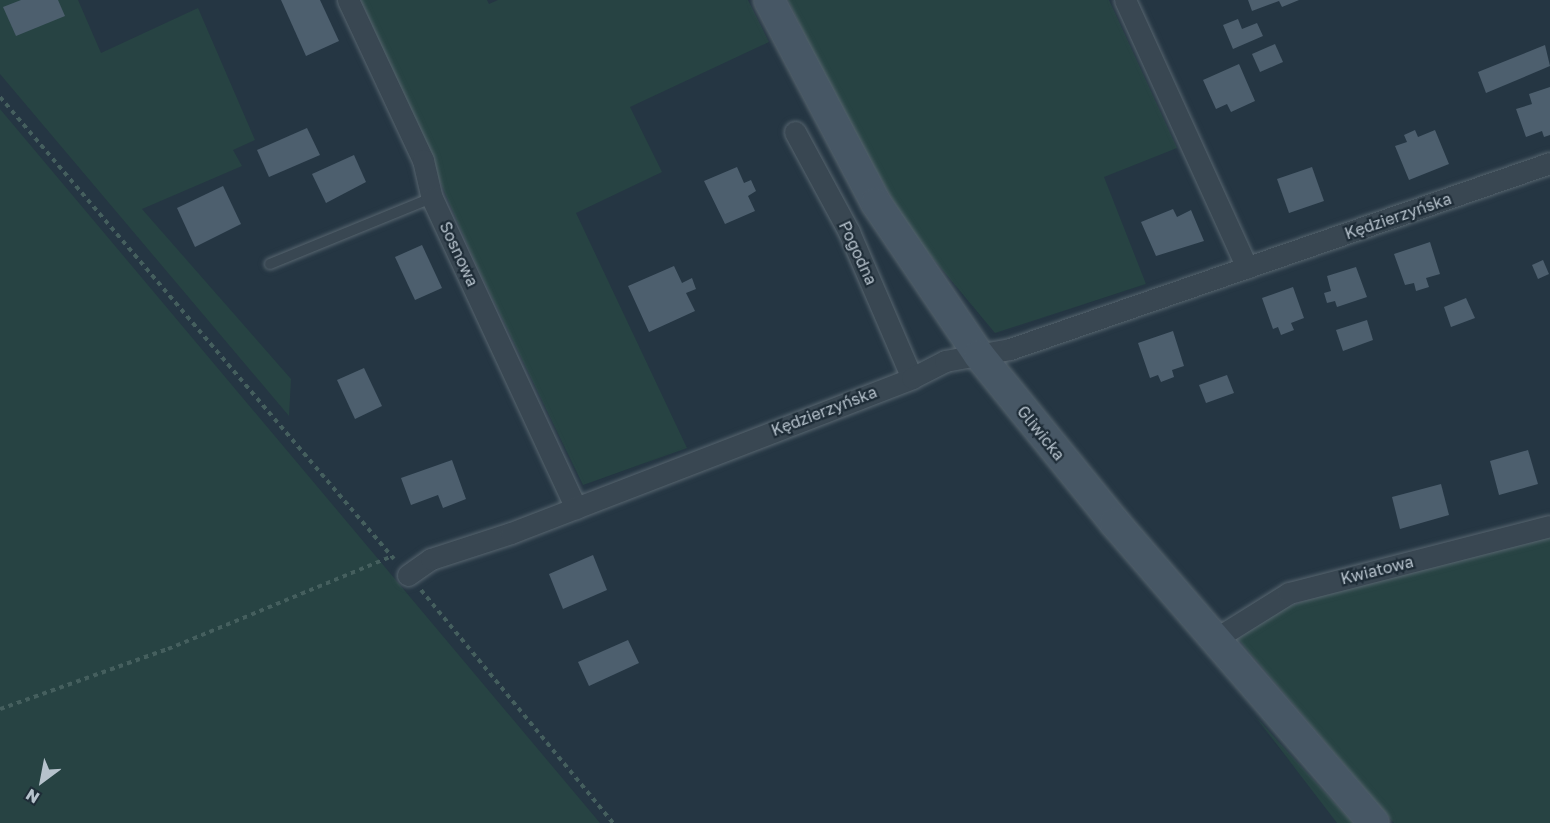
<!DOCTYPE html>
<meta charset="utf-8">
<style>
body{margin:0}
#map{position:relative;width:1550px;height:823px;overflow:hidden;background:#253643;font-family:"Golos Text",sans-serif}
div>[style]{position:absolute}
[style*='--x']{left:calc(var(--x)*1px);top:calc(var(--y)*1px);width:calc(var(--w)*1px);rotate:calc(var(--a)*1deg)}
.green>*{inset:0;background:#274343}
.building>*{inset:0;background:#4d5f6e}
.path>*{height:4px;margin-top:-2px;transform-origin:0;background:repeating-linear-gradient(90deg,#455f5e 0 4.5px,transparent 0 9px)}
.roads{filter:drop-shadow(0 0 2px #57656f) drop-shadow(0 0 2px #57656f)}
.service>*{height:10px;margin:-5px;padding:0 5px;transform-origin:5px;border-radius:5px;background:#394752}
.minor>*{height:21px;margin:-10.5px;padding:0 10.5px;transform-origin:10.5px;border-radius:10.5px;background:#394752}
.secondary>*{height:30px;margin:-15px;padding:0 15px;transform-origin:15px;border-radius:15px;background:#475765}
span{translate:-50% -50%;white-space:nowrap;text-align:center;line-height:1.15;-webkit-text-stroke:4.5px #1e2c37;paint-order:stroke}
.street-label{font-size:16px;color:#b6c2cc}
.north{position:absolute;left:12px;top:751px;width:60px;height:60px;-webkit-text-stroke:4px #1e2c37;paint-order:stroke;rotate:212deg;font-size:16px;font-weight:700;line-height:24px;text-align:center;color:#b6c2cc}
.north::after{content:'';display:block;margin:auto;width:21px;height:27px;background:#b6c2cc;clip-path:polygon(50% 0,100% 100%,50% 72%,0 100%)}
</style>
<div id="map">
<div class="green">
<div style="clip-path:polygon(0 0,78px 0,101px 53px,198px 8px,255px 140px,233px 150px,242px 166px,142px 209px,291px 379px,289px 416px,0 74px)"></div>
<div style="clip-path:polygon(361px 0,487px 0,489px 4px,498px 0,748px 0,769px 42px,630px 107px,662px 172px,576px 213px,687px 448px,583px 485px,475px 262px)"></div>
<div style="clip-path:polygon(788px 0,1109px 0,1177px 148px,1104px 177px,1146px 284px,995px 333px,911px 232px,833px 94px)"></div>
<div style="clip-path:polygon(0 109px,600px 823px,0 823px)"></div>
<div style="clip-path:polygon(1550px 534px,1550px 823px,1394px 823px,1238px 639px,1275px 611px,1390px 572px)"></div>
<div style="clip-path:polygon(1255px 716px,1353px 823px,1337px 823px)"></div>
</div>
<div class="building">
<div style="clip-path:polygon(21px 0,58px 0,65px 16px,16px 36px,3px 7px)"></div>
<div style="clip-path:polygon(281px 0,320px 0,339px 41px,306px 56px)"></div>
<div style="clip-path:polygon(1248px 0,1299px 0,1282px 7px,1279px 1px,1252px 11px)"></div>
<div style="clip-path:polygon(1238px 19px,1242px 29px,1257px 23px,1263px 36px,1233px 49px,1223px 25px)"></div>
<div style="clip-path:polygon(1275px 44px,1283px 62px,1260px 72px,1252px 54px)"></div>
<div style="clip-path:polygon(1545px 45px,1550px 66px,1486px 93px,1478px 72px)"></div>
<div style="clip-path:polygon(1239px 64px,1255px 101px,1231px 112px,1227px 104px,1216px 109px,1203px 80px)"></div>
<div style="clip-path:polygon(1550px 87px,1550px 135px,1544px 137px,1542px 131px,1526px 137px,1516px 109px,1532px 104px,1529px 94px)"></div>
<div style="clip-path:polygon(307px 128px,320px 155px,269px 177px,257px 150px)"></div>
<div style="clip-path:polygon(1415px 130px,1418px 137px,1435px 130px,1449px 164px,1409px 180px,1395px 146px,1407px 142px,1404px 135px)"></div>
<div style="clip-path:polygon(354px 155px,366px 182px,326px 203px,312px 174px)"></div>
<div style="clip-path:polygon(737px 167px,744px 183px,751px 180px,756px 191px,748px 196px,755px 211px,725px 224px,704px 181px)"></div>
<div style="clip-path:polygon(1312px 167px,1324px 201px,1289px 213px,1277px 179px)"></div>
<div style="clip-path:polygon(223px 186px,241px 224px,195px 247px,177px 208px)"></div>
<div style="clip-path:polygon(1173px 209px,1177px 217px,1191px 210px,1204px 241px,1156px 256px,1141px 222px)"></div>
<div style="clip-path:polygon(1430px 242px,1440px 274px,1426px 278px,1429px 287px,1416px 291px,1414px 283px,1405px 285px,1394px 254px)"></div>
<div style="clip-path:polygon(422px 245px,442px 288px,415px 300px,395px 257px)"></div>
<div style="clip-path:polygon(1543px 260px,1549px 274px,1538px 279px,1532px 265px)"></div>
<div style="clip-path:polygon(674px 266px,682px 283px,692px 278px,696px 289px,686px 293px,695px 311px,649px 332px,628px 286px)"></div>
<div style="clip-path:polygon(1356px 267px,1367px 297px,1337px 307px,1335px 301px,1327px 303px,1324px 293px,1331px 291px,1327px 276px)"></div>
<div style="clip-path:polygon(1293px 287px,1304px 318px,1291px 323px,1294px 330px,1281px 335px,1278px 327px,1273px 329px,1262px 298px)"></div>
<div style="clip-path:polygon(1466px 298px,1475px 318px,1451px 327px,1444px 307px)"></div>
<div style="clip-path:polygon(1367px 320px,1373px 340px,1343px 351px,1336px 330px)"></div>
<div style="clip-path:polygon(1173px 331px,1184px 366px,1172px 370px,1174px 377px,1161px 382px,1158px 375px,1150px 378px,1138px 343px)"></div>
<div style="clip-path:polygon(364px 368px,382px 406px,355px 419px,337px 380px)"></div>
<div style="clip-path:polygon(1227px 375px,1234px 393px,1206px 403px,1199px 385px)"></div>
<div style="clip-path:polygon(1528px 450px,1538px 484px,1499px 495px,1490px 461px)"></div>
<div style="clip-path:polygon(452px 460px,466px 499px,443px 508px,438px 495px,411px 505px,401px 478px)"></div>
<div style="clip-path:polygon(1441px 484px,1449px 515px,1400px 529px,1392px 497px)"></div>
<div style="clip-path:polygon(593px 555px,607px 590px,563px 609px,549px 574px)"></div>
<div style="clip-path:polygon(628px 640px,639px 663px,589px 686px,578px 662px)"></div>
</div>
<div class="path">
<div style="--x:0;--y:97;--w:607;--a:49.54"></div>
<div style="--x:421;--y:590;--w:302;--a:50.5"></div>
<div style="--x:0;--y:709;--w:178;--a:-19.7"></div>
<div style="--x:168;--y:649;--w:243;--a:-22.5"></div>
</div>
<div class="roads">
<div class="service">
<div style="--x:270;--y:264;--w:175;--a:-22.2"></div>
</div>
<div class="minor">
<div style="--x:348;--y:0;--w:177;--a:64.9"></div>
<div style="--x:423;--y:160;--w:39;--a:77"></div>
<div style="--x:432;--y:198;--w:342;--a:65.1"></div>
<div style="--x:1125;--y:0;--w:294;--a:65.5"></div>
<div style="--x:795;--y:132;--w:114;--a:61.6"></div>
<div style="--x:849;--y:232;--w:159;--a:66.7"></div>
<div style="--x:408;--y:575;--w:28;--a:-35"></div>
<div style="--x:431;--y:559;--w:84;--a:-18"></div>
<div style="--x:511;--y:533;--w:430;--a:-21.1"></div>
<div style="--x:912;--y:378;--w:37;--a:-27"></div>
<div style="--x:945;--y:361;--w:66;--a:-10.5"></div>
<div style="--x:1010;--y:349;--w:571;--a:-19.01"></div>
<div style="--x:1215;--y:639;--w:87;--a:-31.9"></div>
<div style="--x:1289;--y:593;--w:269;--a:-14.4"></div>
</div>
<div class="secondary">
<div style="--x:769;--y:0;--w:229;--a:62.2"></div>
<div style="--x:876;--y:203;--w:184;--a:55.9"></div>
<div style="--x:979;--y:355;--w:216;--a:51"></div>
<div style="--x:1115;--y:523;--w:396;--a:49.2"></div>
</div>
</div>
<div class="street-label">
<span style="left:1398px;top:216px;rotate:-19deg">Kędzierzyńska</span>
<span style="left:858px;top:253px;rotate:65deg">Pogodna</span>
<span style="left:459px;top:254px;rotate:65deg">Sosnowa</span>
<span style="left:824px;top:411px;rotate:-21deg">Kędzierzyńska</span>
<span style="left:1041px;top:433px;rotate:51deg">Gliwicka</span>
<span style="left:1377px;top:570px;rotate:-14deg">Kwiatowa</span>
</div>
<div class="north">N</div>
</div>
